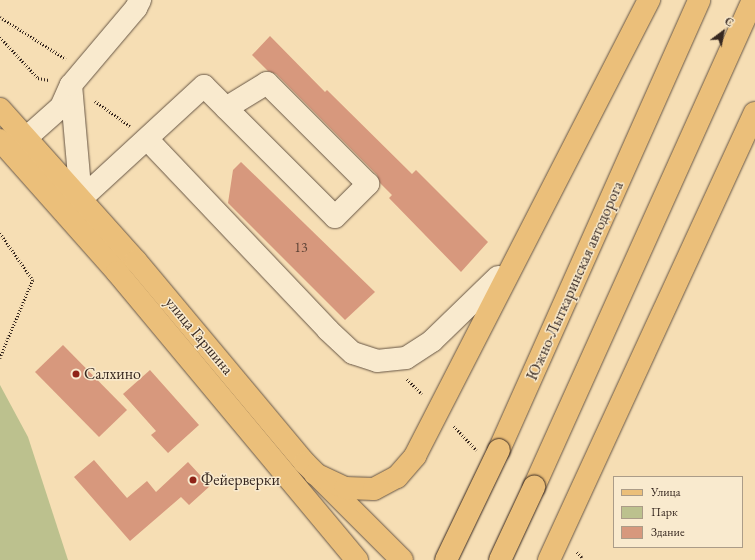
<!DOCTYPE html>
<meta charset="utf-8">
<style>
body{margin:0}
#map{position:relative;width:755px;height:560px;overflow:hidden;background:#f6deb4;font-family:"EB Garamond",serif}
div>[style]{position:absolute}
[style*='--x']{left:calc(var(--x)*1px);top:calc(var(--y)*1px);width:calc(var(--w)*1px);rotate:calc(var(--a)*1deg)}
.green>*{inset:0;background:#bcc18e}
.building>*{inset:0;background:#d7987d}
.path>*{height:2.5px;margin-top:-1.25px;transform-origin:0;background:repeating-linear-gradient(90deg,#372820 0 1px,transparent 0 3px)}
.roads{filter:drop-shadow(0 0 1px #675645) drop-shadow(0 0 1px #675645)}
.minor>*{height:22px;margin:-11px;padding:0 11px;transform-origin:11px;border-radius:11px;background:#f9eace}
.major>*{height:22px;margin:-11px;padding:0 11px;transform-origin:11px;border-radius:11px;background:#ebbf7a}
.bridges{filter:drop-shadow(0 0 1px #372820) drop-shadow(0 0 1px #372820)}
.major-bridge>*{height:22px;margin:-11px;padding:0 11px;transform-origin:11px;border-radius:11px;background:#ebbf7a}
.dots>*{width:11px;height:11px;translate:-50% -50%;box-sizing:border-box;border:2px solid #f9eace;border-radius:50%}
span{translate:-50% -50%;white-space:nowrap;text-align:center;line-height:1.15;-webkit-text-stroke:3px #f9eace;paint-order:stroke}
.number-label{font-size:14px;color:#5f4437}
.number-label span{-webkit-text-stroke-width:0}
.street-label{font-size:16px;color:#372820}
.poi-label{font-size:16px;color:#372820}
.left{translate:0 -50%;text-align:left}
.legend{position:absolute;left:613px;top:476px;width:130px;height:72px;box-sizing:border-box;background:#f9eace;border:1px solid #ab9c88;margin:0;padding:5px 7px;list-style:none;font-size:12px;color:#372820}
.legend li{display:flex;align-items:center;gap:8px;height:20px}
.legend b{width:20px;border:1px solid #ab9c88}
.north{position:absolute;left:703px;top:12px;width:40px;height:40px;-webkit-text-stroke:3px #f9eace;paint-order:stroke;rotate:32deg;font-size:11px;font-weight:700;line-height:16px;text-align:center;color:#372820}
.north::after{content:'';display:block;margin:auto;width:14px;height:18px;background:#372820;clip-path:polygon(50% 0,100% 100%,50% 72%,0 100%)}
</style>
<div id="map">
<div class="green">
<div style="clip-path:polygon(0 385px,28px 437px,68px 560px,0 560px)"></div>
</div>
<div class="building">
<div style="clip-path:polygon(270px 36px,325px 92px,327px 90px,412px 174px,416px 170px,488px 242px,461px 272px,389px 198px,392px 195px,380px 183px,377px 175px,276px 74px,268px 71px,252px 55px)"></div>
<div style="clip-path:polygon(241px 162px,375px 292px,345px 320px,228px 203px,233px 170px)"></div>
<div style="clip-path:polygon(63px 345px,127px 410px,99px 437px,35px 372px)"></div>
<div style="clip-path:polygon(150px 370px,199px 425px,168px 453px,151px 435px,156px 431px,123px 394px)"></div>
<div style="clip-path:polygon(94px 460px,127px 498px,147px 481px,156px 492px,188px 462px,210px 486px,189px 505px,181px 497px,130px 541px,74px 477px)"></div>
</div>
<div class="path">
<div style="--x:0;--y:17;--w:78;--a:32.5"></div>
<div style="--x:0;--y:37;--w:56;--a:47.2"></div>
<div style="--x:38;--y:78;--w:11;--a:10"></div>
<div style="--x:95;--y:101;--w:43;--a:35.5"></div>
<div style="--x:0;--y:233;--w:57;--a:54.9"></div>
<div style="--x:33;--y:280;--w:85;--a:112.9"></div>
<div style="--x:407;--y:379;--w:21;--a:45"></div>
<div style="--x:454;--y:426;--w:33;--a:47"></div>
<div style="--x:577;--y:552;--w:7;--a:45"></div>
<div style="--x:582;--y:557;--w:3;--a:108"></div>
</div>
<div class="roads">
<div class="minor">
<div style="--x:71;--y:85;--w:114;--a:85"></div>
<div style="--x:26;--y:138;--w:47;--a:-41.5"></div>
<div style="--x:61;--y:107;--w:24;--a:-66"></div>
<div style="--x:71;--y:85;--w:101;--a:-49.8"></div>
<div style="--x:136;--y:8;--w:9;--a:-63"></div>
<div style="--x:147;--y:139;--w:263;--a:46.5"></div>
<div style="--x:328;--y:330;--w:34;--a:43"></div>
<div style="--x:353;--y:353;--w:25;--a:18"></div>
<div style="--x:377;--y:361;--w:29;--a:-6"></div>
<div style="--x:406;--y:358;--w:31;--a:-33"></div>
<div style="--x:432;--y:341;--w:92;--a:-44.1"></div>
<div style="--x:81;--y:199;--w:167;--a:-42.6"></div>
<div style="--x:204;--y:86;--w:185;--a:45"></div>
<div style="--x:335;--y:217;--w:47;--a:-45"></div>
<div style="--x:368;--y:184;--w:143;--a:-135"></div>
<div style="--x:267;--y:83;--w:48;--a:148.6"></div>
</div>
<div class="major">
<div style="--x:0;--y:109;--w:204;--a:48.2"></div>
<div style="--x:136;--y:261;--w:263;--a:50.1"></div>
<div style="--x:305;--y:463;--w:137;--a:45"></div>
<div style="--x:0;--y:140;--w:176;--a:48.4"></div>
<div style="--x:117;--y:272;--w:375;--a:50.2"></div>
<div style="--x:499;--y:450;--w:492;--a:-66"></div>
<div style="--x:315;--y:474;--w:33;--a:25"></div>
<div style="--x:345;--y:488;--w:29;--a:2"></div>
<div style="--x:374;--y:489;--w:26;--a:-28"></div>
<div style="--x:397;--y:477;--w:28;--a:-49"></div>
<div style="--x:415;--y:456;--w:513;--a:-62.84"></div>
<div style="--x:534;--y:487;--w:534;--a:-65.79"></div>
<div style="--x:549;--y:560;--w:492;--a:-65.3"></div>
</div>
</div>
<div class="bridges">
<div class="major-bridge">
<div style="--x:446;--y:560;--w:122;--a:-64.3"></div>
<div style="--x:500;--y:560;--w:81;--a:-65"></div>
</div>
</div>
<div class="dots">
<div style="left:76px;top:374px;background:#8f2418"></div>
<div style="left:193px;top:480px;background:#8f2418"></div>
</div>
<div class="number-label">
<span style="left:301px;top:247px">13</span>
</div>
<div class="street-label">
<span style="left:575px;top:281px;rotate:-66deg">Южно-Лыткаринская автодорога</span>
<span style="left:199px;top:336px;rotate:50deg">улица Гаршина</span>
</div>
<div class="poi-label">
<span class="left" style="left:84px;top:374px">Салхино</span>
<span class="left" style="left:201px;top:480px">Фейерверки</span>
</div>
<ul class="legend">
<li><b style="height:5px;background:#ebbf7a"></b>Улица</li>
<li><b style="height:11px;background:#bcc18e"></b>Парк</li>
<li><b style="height:11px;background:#d7987d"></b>Здание</li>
</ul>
<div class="north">С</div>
</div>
